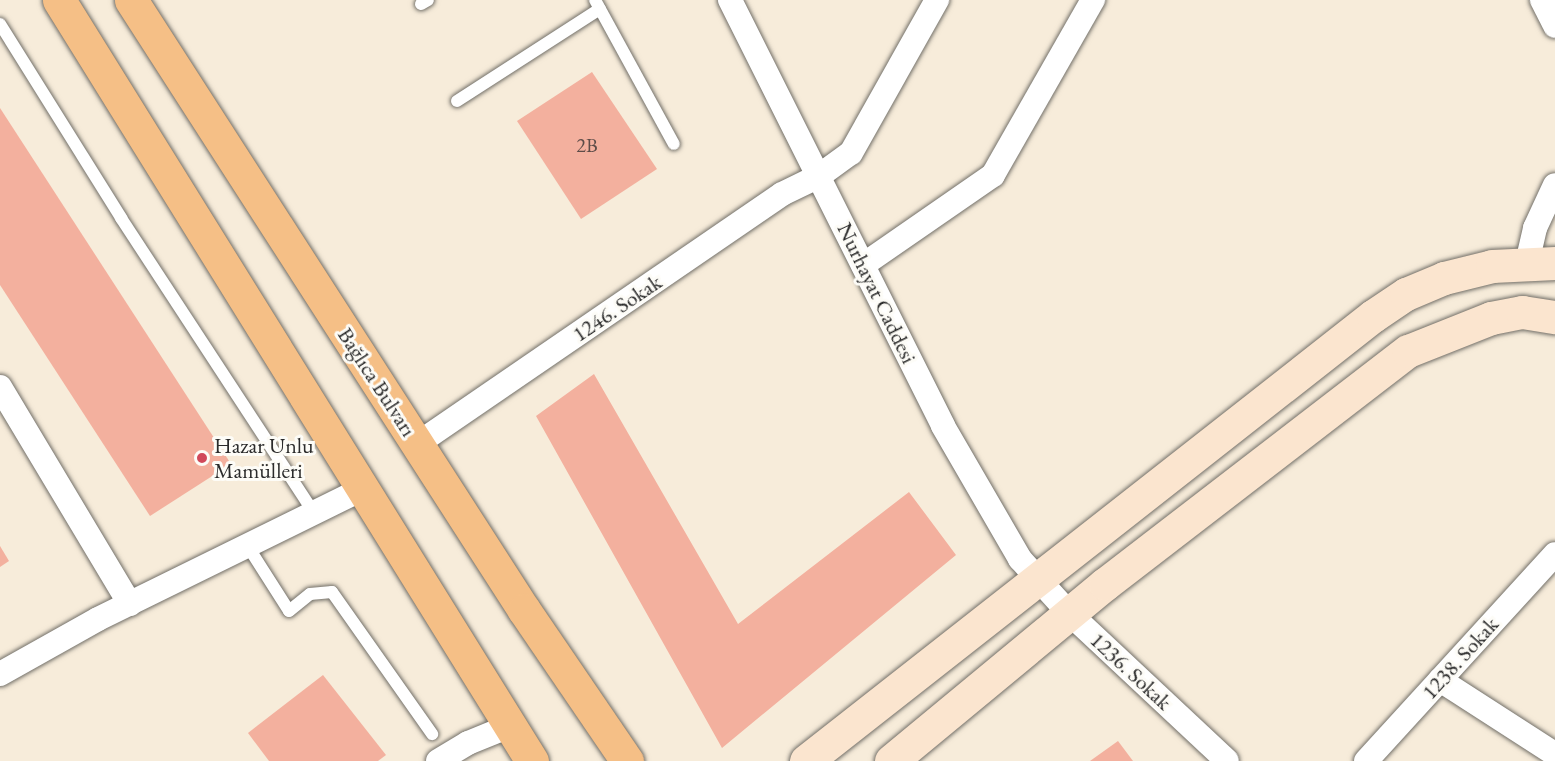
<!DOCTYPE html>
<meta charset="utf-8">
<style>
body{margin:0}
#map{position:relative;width:1555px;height:761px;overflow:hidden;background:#f7ecda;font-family:"EB Garamond",serif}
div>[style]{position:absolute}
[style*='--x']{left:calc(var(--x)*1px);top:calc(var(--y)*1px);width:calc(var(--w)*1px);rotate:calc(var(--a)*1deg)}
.building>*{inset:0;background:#f3b09e}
.roads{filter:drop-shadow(0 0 2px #726f68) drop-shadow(0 0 2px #726f68)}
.service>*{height:12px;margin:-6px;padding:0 6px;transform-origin:6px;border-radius:6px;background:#fff}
.minor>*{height:24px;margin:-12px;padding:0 12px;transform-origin:12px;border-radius:12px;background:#fff}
.secondary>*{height:33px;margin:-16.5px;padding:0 16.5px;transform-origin:16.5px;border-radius:16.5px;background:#fbe5cf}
.primary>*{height:33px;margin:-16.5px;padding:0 16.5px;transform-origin:16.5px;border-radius:16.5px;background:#f5bf86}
.dots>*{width:16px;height:16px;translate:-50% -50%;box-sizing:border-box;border:3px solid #fdfcf7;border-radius:50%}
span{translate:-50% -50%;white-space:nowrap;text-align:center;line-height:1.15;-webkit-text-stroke:6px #fdfcf7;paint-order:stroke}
.number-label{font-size:20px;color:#5d4c48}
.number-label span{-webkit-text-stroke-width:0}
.street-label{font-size:22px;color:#2b2b2b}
.poi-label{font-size:22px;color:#2b2b2b}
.left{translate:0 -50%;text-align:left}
</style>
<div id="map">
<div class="building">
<div style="clip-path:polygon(592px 72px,657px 169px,581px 219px,517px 121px)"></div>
<div style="clip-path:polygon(0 108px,231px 464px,150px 516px,0 285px)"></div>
<div style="clip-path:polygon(594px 374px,738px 624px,909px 492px,956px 555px,722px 748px,536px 416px)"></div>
<div style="clip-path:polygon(0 546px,9px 561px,0 567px)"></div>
<div style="clip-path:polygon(323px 675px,386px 755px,378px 761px,269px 761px,248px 733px)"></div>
<div style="clip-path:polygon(1118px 741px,1133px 761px,1090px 761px)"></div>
</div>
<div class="roads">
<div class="service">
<div style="--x:595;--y:0;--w:164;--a:61.3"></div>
<div style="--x:421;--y:4;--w:8;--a:-30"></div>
<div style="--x:0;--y:24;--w:229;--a:58"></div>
<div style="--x:121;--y:218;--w:353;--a:56.8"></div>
<div style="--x:457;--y:101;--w:170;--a:-32.8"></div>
<div style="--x:247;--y:545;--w:78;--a:57.5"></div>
<div style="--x:289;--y:611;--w:27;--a:-39"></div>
<div style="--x:310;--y:594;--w:22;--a:-5"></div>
<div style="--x:332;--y:592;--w:174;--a:54.8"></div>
</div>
<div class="minor">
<div style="--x:730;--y:0;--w:476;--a:63.4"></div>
<div style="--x:943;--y:426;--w:154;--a:59.9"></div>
<div style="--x:1020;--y:559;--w:73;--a:47.8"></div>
<div style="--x:1069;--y:613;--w:216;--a:43.1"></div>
<div style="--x:1542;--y:0;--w:29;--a:63"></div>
<div style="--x:1527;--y:263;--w:36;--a:-77"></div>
<div style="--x:1535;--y:228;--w:47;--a:-65.1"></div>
<div style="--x:863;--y:265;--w:158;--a:-34.7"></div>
<div style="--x:993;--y:175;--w:202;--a:-60.3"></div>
<div style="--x:0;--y:387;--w:253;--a:59.1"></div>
<div style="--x:417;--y:444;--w:442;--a:-34.4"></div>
<div style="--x:782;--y:194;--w:41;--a:-25.9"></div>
<div style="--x:819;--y:176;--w:39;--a:-36"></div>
<div style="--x:851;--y:153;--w:176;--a:-60.7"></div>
<div style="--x:0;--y:674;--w:112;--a:-29.3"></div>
<div style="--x:98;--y:619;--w:294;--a:-26.2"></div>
<div style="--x:1440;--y:680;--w:137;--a:32.8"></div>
<div style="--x:438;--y:761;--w:35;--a:-31"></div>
<div style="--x:468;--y:743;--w:48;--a:-22.2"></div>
<div style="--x:1366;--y:761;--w:280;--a:-47.6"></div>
</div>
<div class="secondary">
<div style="--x:806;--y:761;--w:721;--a:-38.13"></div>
<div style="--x:1373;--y:316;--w:40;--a:-34"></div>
<div style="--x:1406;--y:294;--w:41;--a:-22.8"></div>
<div style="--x:1444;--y:278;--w:49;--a:-14"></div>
<div style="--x:1492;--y:266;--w:63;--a:-2.7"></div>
<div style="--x:891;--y:761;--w:278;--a:-39.6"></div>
<div style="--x:1105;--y:584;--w:382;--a:-37.6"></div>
<div style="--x:1408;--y:351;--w:89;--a:-21.7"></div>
<div style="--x:1491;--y:318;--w:32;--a:-11"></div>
<div style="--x:1522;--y:312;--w:33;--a:9"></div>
</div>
<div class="primary">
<div style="--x:59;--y:0;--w:896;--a:58.14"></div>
<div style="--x:131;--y:0;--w:726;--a:57.21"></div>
<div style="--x:524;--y:610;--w:183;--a:55.7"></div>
</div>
</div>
<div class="dots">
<div style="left:202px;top:458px;background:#d1495b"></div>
</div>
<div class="number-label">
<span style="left:587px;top:145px">2B</span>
</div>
<div class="street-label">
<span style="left:877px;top:293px;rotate:64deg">Nurhayat Caddesi</span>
<span style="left:617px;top:308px;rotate:-34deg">1246. Sokak</span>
<span style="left:377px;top:382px;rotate:57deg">Bağlıca Bulvarı</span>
<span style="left:1460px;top:658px;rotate:-48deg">1238. Sokak</span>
<span style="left:1131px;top:671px;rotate:43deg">1236. Sokak</span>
</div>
<div class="poi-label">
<span class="left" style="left:214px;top:458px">Hazar Unlu<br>Mamülleri</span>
</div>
</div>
